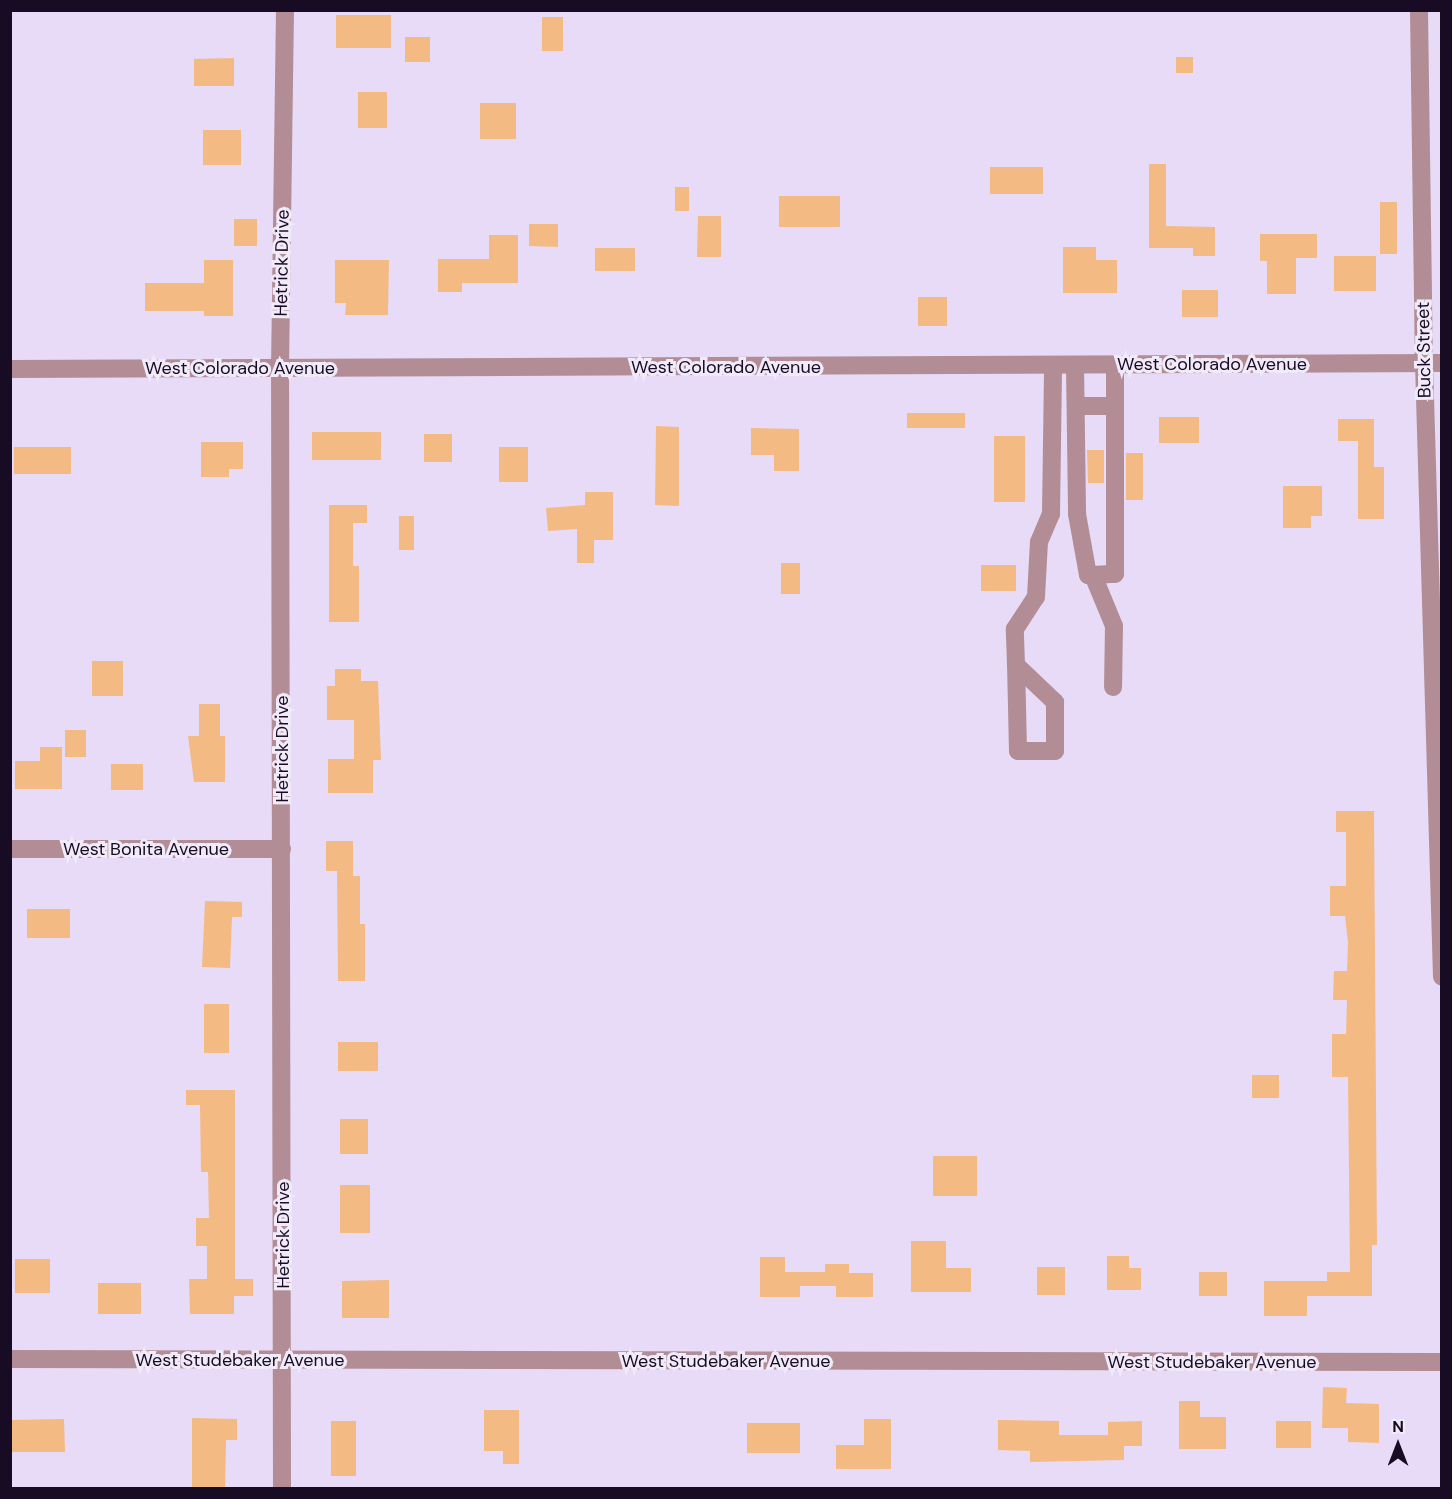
<!DOCTYPE html>
<style>
body{margin:0}
#map{position:relative;width:1452px;height:1499px;overflow:hidden;background:#e7dbf7;font-family:"DM Sans",sans-serif}
div>[style]{position:absolute}
[style*='--x']{left:calc(var(--x)*1px);top:calc(var(--y)*1px);width:calc(var(--w)*1px);rotate:calc(var(--a)*1deg)}
.building>*{inset:0;background:#f4ba83}
.minor>*{height:18px;margin:-9px;padding:0 9px;transform-origin:9px;border-radius:9px;background:#b28d95}
span{translate:-50% -50%;white-space:nowrap;text-align:center;line-height:1.15;-webkit-text-stroke:6px #f1ebf9;paint-order:stroke}
.street-label{font-size:18px;color:#180c24}
.frame{position:absolute;inset:0;border:12px solid #180c24;pointer-events:none}
.north{position:absolute;left:1368px;top:1415px;width:60px;height:60px;-webkit-text-stroke:4px #f1ebf9;paint-order:stroke;rotate:0deg;font-size:16px;font-weight:700;line-height:24px;text-align:center;color:#180c24}
.north::after{content:'';display:block;margin:auto;width:21px;height:27px;background:#180c24;clip-path:polygon(50% 0,100% 100%,50% 72%,0 100%)}
</style>
<div id="map">
<div class="building">
<div style="clip-path:polygon(336px 15px,391px 15px,391px 48px,336px 48px)"></div>
<div style="clip-path:polygon(542px 17px,563px 17px,563px 51px,542px 51px)"></div>
<div style="clip-path:polygon(405px 37px,430px 37px,430px 62px,405px 62px)"></div>
<div style="clip-path:polygon(1176px 57px,1193px 57px,1193px 73px,1176px 73px)"></div>
<div style="clip-path:polygon(234px 58px,234px 86px,194px 86px,194px 59px)"></div>
<div style="clip-path:polygon(358px 92px,387px 92px,387px 128px,358px 128px)"></div>
<div style="clip-path:polygon(480px 103px,516px 103px,516px 139px,480px 139px)"></div>
<div style="clip-path:polygon(203px 130px,241px 130px,241px 165px,203px 165px)"></div>
<div style="clip-path:polygon(1149px 164px,1166px 164px,1166px 226px,1215px 227px,1215px 256px,1193px 256px,1193px 248px,1149px 248px)"></div>
<div style="clip-path:polygon(990px 167px,1043px 167px,1043px 194px,990px 194px)"></div>
<div style="clip-path:polygon(675px 187px,689px 187px,689px 211px,675px 211px)"></div>
<div style="clip-path:polygon(779px 196px,840px 196px,840px 227px,779px 227px)"></div>
<div style="clip-path:polygon(1380px 202px,1397px 202px,1397px 254px,1380px 254px)"></div>
<div style="clip-path:polygon(698px 216px,721px 216px,721px 257px,697px 257px)"></div>
<div style="clip-path:polygon(234px 219px,257px 219px,257px 246px,234px 246px)"></div>
<div style="clip-path:polygon(529px 224px,558px 224px,558px 247px,529px 246px)"></div>
<div style="clip-path:polygon(1260px 234px,1317px 234px,1317px 258px,1296px 258px,1296px 294px,1267px 294px,1267px 261px,1260px 261px)"></div>
<div style="clip-path:polygon(489px 235px,518px 235px,518px 283px,462px 283px,462px 292px,438px 292px,438px 259px,489px 259px)"></div>
<div style="clip-path:polygon(1063px 247px,1096px 247px,1096px 260px,1117px 260px,1117px 293px,1063px 293px)"></div>
<div style="clip-path:polygon(595px 248px,635px 248px,635px 271px,595px 271px)"></div>
<div style="clip-path:polygon(1334px 256px,1376px 256px,1376px 291px,1334px 291px)"></div>
<div style="clip-path:polygon(204px 260px,233px 260px,233px 316px,204px 316px,204px 311px,145px 311px,145px 283px,204px 283px)"></div>
<div style="clip-path:polygon(335px 260px,389px 260px,388px 315px,345px 315px,346px 303px,335px 303px)"></div>
<div style="clip-path:polygon(1182px 290px,1218px 290px,1218px 317px,1182px 317px)"></div>
<div style="clip-path:polygon(918px 297px,947px 297px,947px 326px,918px 326px)"></div>
<div style="clip-path:polygon(907px 413px,965px 413px,965px 428px,907px 428px)"></div>
<div style="clip-path:polygon(1159px 417px,1199px 417px,1199px 443px,1159px 443px)"></div>
<div style="clip-path:polygon(1338px 419px,1374px 419px,1374px 467px,1384px 467px,1384px 519px,1358px 519px,1358px 441px,1338px 441px)"></div>
<div style="clip-path:polygon(656px 426px,679px 427px,679px 506px,655px 505px)"></div>
<div style="clip-path:polygon(751px 428px,799px 429px,799px 471px,774px 471px,774px 455px,751px 455px)"></div>
<div style="clip-path:polygon(312px 432px,381px 432px,381px 460px,312px 460px)"></div>
<div style="clip-path:polygon(424px 434px,452px 434px,452px 462px,424px 462px)"></div>
<div style="clip-path:polygon(994px 436px,1025px 436px,1025px 502px,994px 502px)"></div>
<div style="clip-path:polygon(201px 442px,243px 442px,243px 469px,229px 469px,229px 477px,201px 477px)"></div>
<div style="clip-path:polygon(14px 447px,71px 447px,71px 474px,14px 474px)"></div>
<div style="clip-path:polygon(499px 447px,528px 447px,528px 482px,499px 482px)"></div>
<div style="clip-path:polygon(1087px 450px,1104px 450px,1104px 483px,1088px 483px)"></div>
<div style="clip-path:polygon(1126px 453px,1143px 453px,1143px 500px,1126px 500px)"></div>
<div style="clip-path:polygon(1283px 486px,1322px 486px,1322px 516px,1311px 516px,1311px 528px,1283px 528px)"></div>
<div style="clip-path:polygon(585px 492px,613px 492px,613px 540px,594px 540px,594px 563px,577px 563px,577px 529px,548px 531px,546px 508px,585px 505px)"></div>
<div style="clip-path:polygon(329px 505px,367px 505px,367px 523px,353px 523px,353px 566px,359px 566px,359px 622px,329px 622px)"></div>
<div style="clip-path:polygon(399px 516px,414px 516px,414px 550px,399px 550px)"></div>
<div style="clip-path:polygon(781px 563px,800px 563px,800px 594px,781px 594px)"></div>
<div style="clip-path:polygon(981px 565px,1016px 565px,1016px 591px,981px 591px)"></div>
<div style="clip-path:polygon(92px 661px,123px 661px,123px 696px,92px 696px)"></div>
<div style="clip-path:polygon(335px 669px,361px 669px,361px 681px,378px 681px,381px 760px,373px 760px,373px 793px,328px 793px,328px 759px,354px 759px,354px 720px,327px 720px,327px 686px,335px 686px)"></div>
<div style="clip-path:polygon(199px 704px,220px 704px,220px 736px,225px 736px,225px 782px,194px 782px,188px 736px,199px 736px)"></div>
<div style="clip-path:polygon(65px 730px,86px 730px,86px 757px,65px 757px)"></div>
<div style="clip-path:polygon(40px 747px,62px 747px,62px 789px,15px 789px,15px 761px,40px 761px)"></div>
<div style="clip-path:polygon(111px 764px,143px 764px,143px 790px,111px 790px)"></div>
<div style="clip-path:polygon(1336px 811px,1374px 811px,1377px 1245px,1372px 1245px,1372px 1296px,1307px 1296px,1307px 1316px,1264px 1316px,1264px 1281px,1327px 1281px,1327px 1272px,1350px 1272px,1348px 1077px,1332px 1077px,1332px 1034px,1346px 1034px,1347px 1000px,1333px 1000px,1334px 971px,1347px 971px,1348px 943px,1345px 916px,1330px 916px,1330px 886px,1346px 886px,1346px 832px,1336px 832px)"></div>
<div style="clip-path:polygon(326px 841px,353px 841px,353px 876px,360px 876px,360px 924px,365px 924px,365px 981px,338px 981px,337px 871px,326px 871px)"></div>
<div style="clip-path:polygon(205px 901px,242px 902px,242px 917px,232px 917px,230px 968px,202px 967px)"></div>
<div style="clip-path:polygon(27px 909px,70px 909px,70px 938px,27px 938px)"></div>
<div style="clip-path:polygon(204px 1004px,229px 1004px,229px 1053px,204px 1053px)"></div>
<div style="clip-path:polygon(338px 1042px,378px 1042px,378px 1071px,338px 1071px)"></div>
<div style="clip-path:polygon(1252px 1075px,1279px 1075px,1279px 1098px,1252px 1098px)"></div>
<div style="clip-path:polygon(186px 1090px,235px 1090px,235px 1279px,253px 1279px,253px 1296px,234px 1296px,234px 1314px,190px 1314px,189px 1279px,207px 1279px,207px 1246px,196px 1246px,196px 1218px,209px 1218px,208px 1172px,201px 1172px,200px 1105px,186px 1105px)"></div>
<div style="clip-path:polygon(340px 1119px,368px 1119px,368px 1154px,340px 1154px)"></div>
<div style="clip-path:polygon(933px 1156px,977px 1156px,977px 1196px,933px 1196px)"></div>
<div style="clip-path:polygon(340px 1185px,370px 1185px,370px 1233px,340px 1233px)"></div>
<div style="clip-path:polygon(911px 1241px,946px 1241px,946px 1268px,971px 1268px,971px 1292px,911px 1292px)"></div>
<div style="clip-path:polygon(1107px 1256px,1129px 1256px,1129px 1268px,1141px 1268px,1141px 1290px,1107px 1290px)"></div>
<div style="clip-path:polygon(760px 1257px,785px 1257px,785px 1272px,825px 1272px,825px 1264px,849px 1264px,849px 1273px,873px 1273px,873px 1297px,836px 1297px,836px 1286px,800px 1286px,800px 1297px,760px 1297px)"></div>
<div style="clip-path:polygon(15px 1259px,50px 1259px,50px 1293px,15px 1293px)"></div>
<div style="clip-path:polygon(1037px 1267px,1065px 1267px,1065px 1295px,1037px 1295px)"></div>
<div style="clip-path:polygon(1199px 1272px,1227px 1272px,1227px 1296px,1199px 1296px)"></div>
<div style="clip-path:polygon(389px 1280px,389px 1318px,342px 1318px,342px 1281px)"></div>
<div style="clip-path:polygon(98px 1283px,141px 1283px,141px 1314px,98px 1314px)"></div>
<div style="clip-path:polygon(1323px 1387px,1347px 1388px,1346px 1403px,1379px 1404px,1379px 1443px,1348px 1442px,1348px 1428px,1322px 1428px)"></div>
<div style="clip-path:polygon(1179px 1401px,1200px 1401px,1200px 1417px,1226px 1417px,1226px 1449px,1179px 1449px)"></div>
<div style="clip-path:polygon(484px 1410px,519px 1410px,519px 1464px,503px 1464px,503px 1451px,484px 1451px)"></div>
<div style="clip-path:polygon(192px 1418px,237px 1419px,237px 1440px,226px 1440px,225px 1488px,192px 1488px)"></div>
<div style="clip-path:polygon(64px 1419px,65px 1452px,10px 1452px,10px 1420px)"></div>
<div style="clip-path:polygon(864px 1419px,891px 1419px,891px 1469px,836px 1469px,836px 1445px,864px 1445px)"></div>
<div style="clip-path:polygon(998px 1420px,1059px 1421px,1059px 1435px,1108px 1435px,1108px 1422px,1142px 1421px,1142px 1446px,1124px 1446px,1124px 1460px,1030px 1462px,1030px 1451px,998px 1450px)"></div>
<div style="clip-path:polygon(331px 1421px,356px 1421px,356px 1476px,331px 1476px)"></div>
<div style="clip-path:polygon(1276px 1421px,1311px 1421px,1311px 1448px,1276px 1448px)"></div>
<div style="clip-path:polygon(747px 1423px,800px 1423px,800px 1453px,747px 1453px)"></div>
</div>
<div class="minor">
<div style="--x:1419;--y:10;--w:353;--a:89.2"></div>
<div style="--x:1424;--y:363;--w:614;--a:88.32"></div>
<div style="--x:1075;--y:365;--w:149;--a:89.2"></div>
<div style="--x:1077;--y:514;--w:62;--a:79.8"></div>
<div style="--x:1088;--y:575;--w:5;--a:0"></div>
<div style="--x:1093;--y:575;--w:22;--a:-3"></div>
<div style="--x:1115;--y:574;--w:209;--a:-90"></div>
<div style="--x:10;--y:369;--w:1432;--a:-0.24"></div>
<div style="--x:1076;--y:406;--w:39;--a:0"></div>
<div style="--x:1093;--y:575;--w:55;--a:67.6"></div>
<div style="--x:1114;--y:626;--w:61;--a:90.9"></div>
<div style="--x:1016;--y:665;--w:54;--a:43.5"></div>
<div style="--x:1055;--y:702;--w:49;--a:90"></div>
<div style="--x:1055;--y:751;--w:37;--a:180"></div>
<div style="--x:1018;--y:751;--w:86;--a:-91.3"></div>
<div style="--x:1016;--y:665;--w:36;--a:-92"></div>
<div style="--x:1015;--y:629;--w:38;--a:-57"></div>
<div style="--x:1036;--y:597;--w:55;--a:-86.9"></div>
<div style="--x:1039;--y:542;--w:30;--a:-67"></div>
<div style="--x:1051;--y:514;--w:149;--a:-89.2"></div>
<div style="--x:10;--y:849;--w:272;--a:0"></div>
<div style="--x:10;--y:1359;--w:1432;--a:0.12"></div>
<div style="--x:282;--y:1488;--w:1120;--a:-90.1"></div>
<div style="--x:280;--y:368;--w:358;--a:-89.2"></div>
</div>
<div class="street-label">
<span style="left:282px;top:263px;rotate:-89deg">Hetrick Drive</span>
<span style="left:1424px;top:350px;rotate:-91deg">Buck Street</span>
<span style="left:1212px;top:364px">West Colorado Avenue</span>
<span style="left:726px;top:367px">West Colorado Avenue</span>
<span style="left:240px;top:368px">West Colorado Avenue</span>
<span style="left:282px;top:749px;rotate:-90deg">Hetrick Drive</span>
<span style="left:146px;top:849px">West Bonita Avenue</span>
<span style="left:283px;top:1235px;rotate:-90deg">Hetrick Drive</span>
<span style="left:240px;top:1360px">West Studebaker Avenue</span>
<span style="left:726px;top:1361px">West Studebaker Avenue</span>
<span style="left:1212px;top:1362px">West Studebaker Avenue</span>
</div>
<div class="frame"></div>
<div class="north">N</div>
</div>
